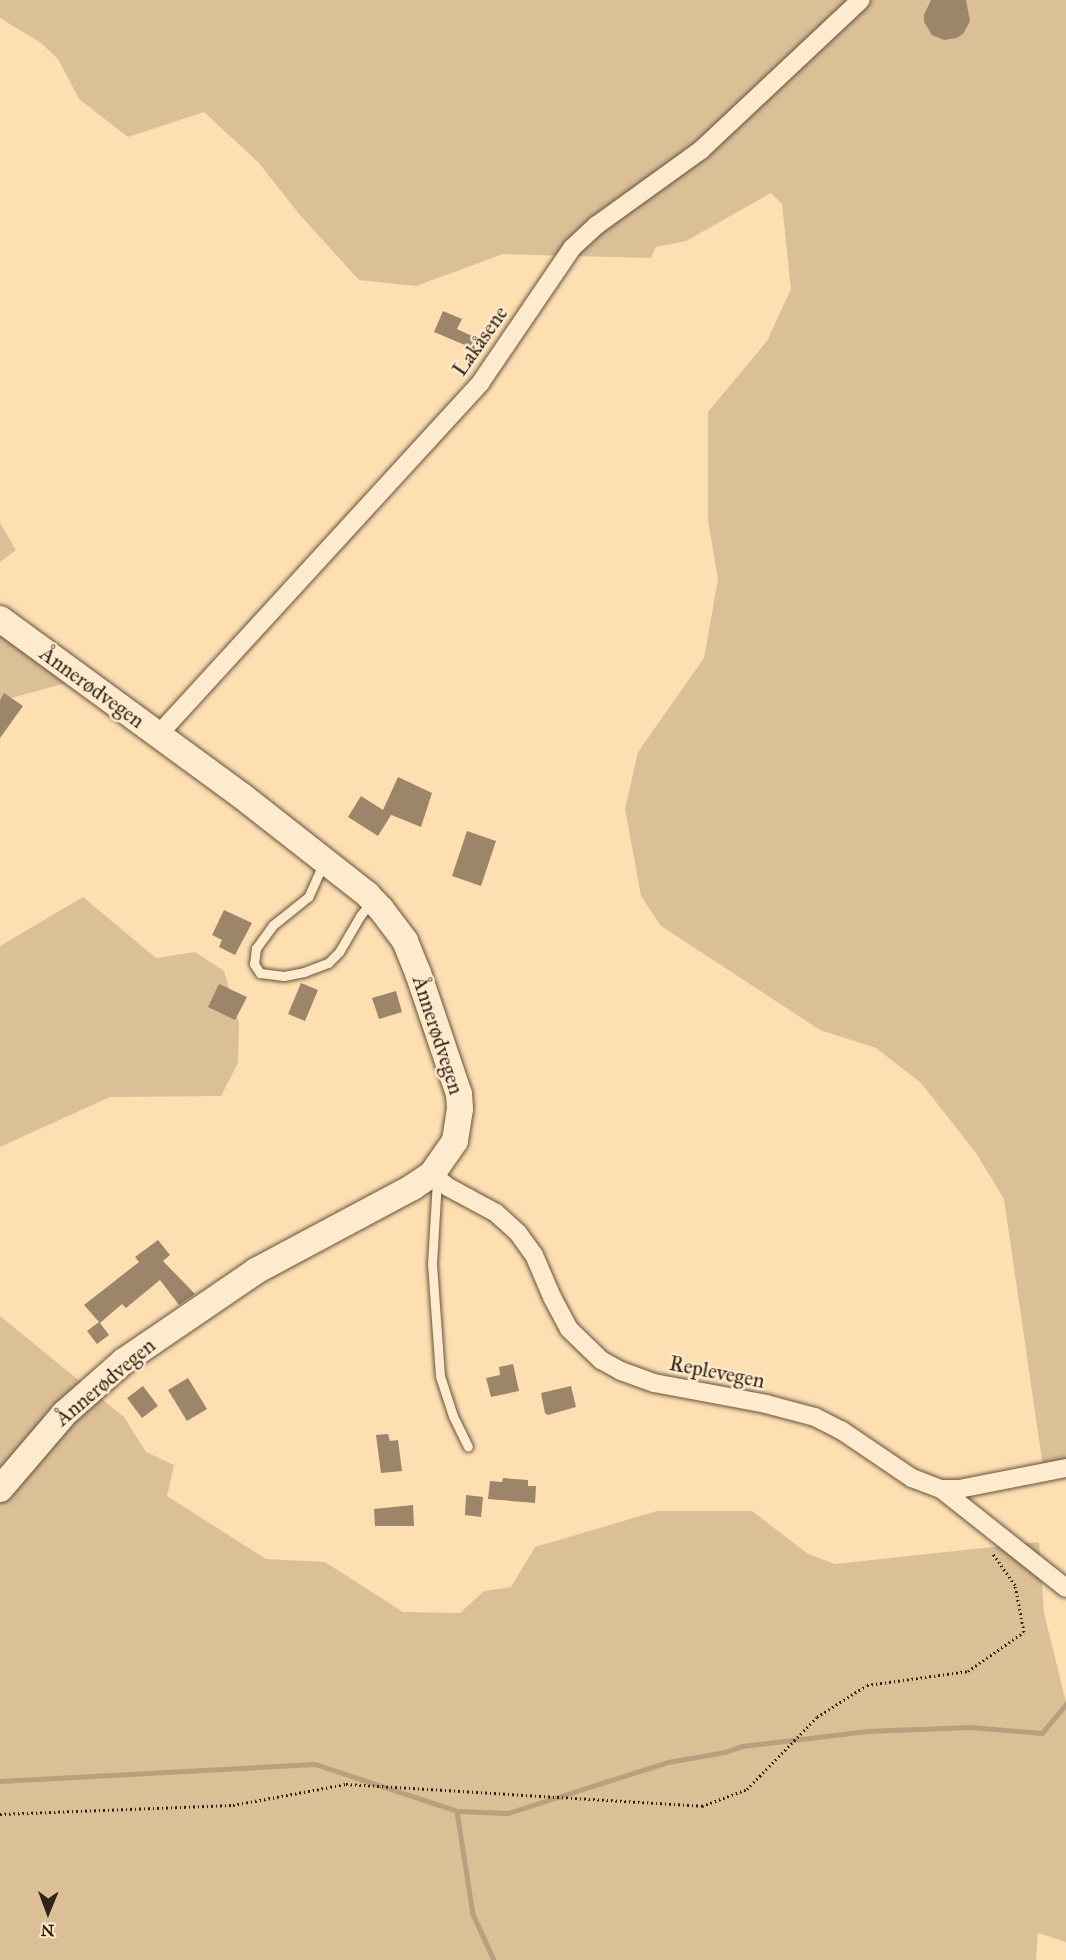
<!DOCTYPE html>
<meta charset="utf-8">
<style>
body{margin:0}
#map{position:relative;width:1066px;height:1960px;overflow:hidden;background:#fedfb1;font-family:"IM FELL Great Primer",serif}
div>[style]{position:absolute}
[style*='--x']{left:calc(var(--x)*1px);top:calc(var(--y)*1px);width:calc(var(--w)*1px);rotate:calc(var(--a)*1deg)}
.green>*{inset:0;background:#dbbf97}
.stream>*{height:4.5px;margin:-2.25px;padding:0 2.25px;transform-origin:2.25px;border-radius:2.25px;background:#b89f7d}
.building>*{inset:0;background:#9c8568}
.path>*{height:3px;margin-top:-1.5px;transform-origin:0;background:repeating-linear-gradient(90deg,#312318 0 1.5px,transparent 0 4.5px)}
.roads{filter:drop-shadow(0 0 2px #64523e) drop-shadow(0 0 2px #64523e)}
.service>*{height:9px;margin:-4.5px;padding:0 4.5px;transform-origin:4.5px;border-radius:4.5px;background:#feeacc}
.minor>*{height:18px;margin:-9px;padding:0 9px;transform-origin:9px;border-radius:9px;background:#feeacc}
.secondary>*{height:26px;margin:-13px;padding:0 13px;transform-origin:13px;border-radius:13px;background:#feeacc}
span{translate:-50% -50%;white-space:nowrap;text-align:center;line-height:1.15;-webkit-text-stroke:5px #feeacc;paint-order:stroke}
.street-label{font-size:21px;color:#312318}
.north{position:absolute;left:18px;top:1882px;width:60px;height:60px;-webkit-text-stroke:4px #feeacc;paint-order:stroke;rotate:181deg;font-size:16px;font-weight:700;line-height:24px;text-align:center;color:#312318}
.north::after{content:'';display:block;margin:auto;width:21px;height:27px;background:#312318;clip-path:polygon(50% 0,100% 100%,50% 72%,0 100%)}
</style>
<div id="map">
<div class="green">
<div style="clip-path:polygon(0 0,1066px 0,1066px 1478px,1043px 1467px,1004px 1199px,976px 1153px,921px 1083px,876px 1048px,820px 1030px,661px 926px,641px 896px,625px 809px,638px 752px,704px 658px,718px 579px,708px 521px,708px 412px,767px 341px,791px 289px,782px 204px,771px 193px,686px 241px,656px 247px,651px 258px,503px 254px,416px 286px,359px 280px,299px 214px,259px 163px,204px 112px,128px 137px,79px 99px,58px 59px,41px 43px,0 18px)"></div>
<div style="clip-path:polygon(0 523px,16px 550px,0 562px)"></div>
<div style="clip-path:polygon(0 614px,77px 680px,8px 699px,0 698px)"></div>
<div style="clip-path:polygon(83px 897px,156px 958px,195px 952px,224px 971px,239px 1022px,238px 1063px,221px 1096px,110px 1097px,0 1147px,0 946px)"></div>
<div style="clip-path:polygon(0 1316px,124px 1417px,146px 1452px,174px 1465px,167px 1496px,266px 1559px,325px 1562px,403px 1612px,460px 1613px,484px 1591px,511px 1587px,535px 1547px,657px 1511px,752px 1511px,808px 1554px,835px 1564px,1039px 1542px,1044px 1613px,1066px 1702px,1066px 1942px,1038px 1933px,1036px 1960px,0 1960px)"></div>
</div>
<div class="stream">
<div style="--x:0;--y:1781;--w:315;--a:-3.1"></div>
<div style="--x:315;--y:1764;--w:150;--a:18.3"></div>
<div style="--x:457;--y:1811;--w:104;--a:81.2"></div>
<div style="--x:473;--y:1914;--w:51;--a:65.5"></div>
<div style="--x:457;--y:1811;--w:51;--a:2.2"></div>
<div style="--x:508;--y:1813;--w:168;--a:-17.7"></div>
<div style="--x:668;--y:1762;--w:58;--a:-10"></div>
<div style="--x:725;--y:1752;--w:18;--a:-19"></div>
<div style="--x:742;--y:1746;--w:126;--a:-6.8"></div>
<div style="--x:867;--y:1731;--w:103;--a:-2.2"></div>
<div style="--x:970;--y:1727;--w:72;--a:4.8"></div>
<div style="--x:1042;--y:1733;--w:38;--a:-50"></div>
</div>
<div class="building">
<div style="clip-path:polygon(931px 0,966px 0,970px 21px,963px 34px,956px 38px,944px 40px,932px 35px,924px 22px,924px 15px)"></div>
<div style="clip-path:polygon(443px 311px,462px 319px,457px 329px,483px 341px,479px 351px,434px 332px)"></div>
<div style="clip-path:polygon(4px 693px,23px 706px,0 738px,0 700px)"></div>
<div style="clip-path:polygon(398px 777px,432px 793px,421px 827px,389px 814px,391px 815px,378px 836px,348px 817px,361px 796px,383px 810px)"></div>
<div style="clip-path:polygon(467px 831px,496px 841px,481px 886px,452px 876px)"></div>
<div style="clip-path:polygon(224px 910px,252px 923px,235px 955px,219px 947px,222px 940px,212px 935px)"></div>
<div style="clip-path:polygon(301px 983px,318px 990px,305px 1021px,288px 1014px)"></div>
<div style="clip-path:polygon(219px 984px,247px 997px,235px 1020px,208px 1007px)"></div>
<div style="clip-path:polygon(396px 991px,402px 1012px,379px 1019px,372px 998px)"></div>
<div style="clip-path:polygon(158px 1240px,170px 1255px,163px 1261px,195px 1294px,179px 1305px,160px 1280px,126px 1308px,122px 1304px,100px 1323px,109px 1335px,97px 1344px,87px 1331px,99px 1322px,84px 1305px,139px 1262px,135px 1257px)"></div>
<div style="clip-path:polygon(513px 1364px,519px 1391px,491px 1397px,486px 1378px,500px 1375px,499px 1367px)"></div>
<div style="clip-path:polygon(188px 1378px,207px 1409px,187px 1421px,168px 1390px)"></div>
<div style="clip-path:polygon(143px 1386px,158px 1406px,142px 1418px,127px 1398px)"></div>
<div style="clip-path:polygon(571px 1386px,576px 1407px,548px 1415px,545px 1413px,541px 1393px)"></div>
<div style="clip-path:polygon(388px 1434px,390px 1441px,398px 1440px,402px 1471px,381px 1473px,376px 1435px)"></div>
<div style="clip-path:polygon(503px 1478px,528px 1480px,528px 1486px,536px 1486px,535px 1503px,488px 1499px,490px 1481px,502px 1482px)"></div>
<div style="clip-path:polygon(466px 1495px,483px 1497px,481px 1517px,465px 1515px)"></div>
<div style="clip-path:polygon(413px 1505px,414px 1526px,375px 1526px,374px 1509px)"></div>
</div>
<div class="path">
<div style="--x:0;--y:1814;--w:233;--a:-2.2"></div>
<div style="--x:233;--y:1805;--w:115;--a:-10.5"></div>
<div style="--x:346;--y:1784;--w:357;--a:3.5"></div>
<div style="--x:702;--y:1806;--w:48;--a:-20.7"></div>
<div style="--x:747;--y:1789;--w:100;--a:-45.8"></div>
<div style="--x:817;--y:1717;--w:59;--a:-32.6"></div>
<div style="--x:867;--y:1685;--w:102;--a:-7.9"></div>
<div style="--x:968;--y:1671;--w:68;--a:-34.9"></div>
<div style="--x:1024;--y:1632;--w:48;--a:-100.8"></div>
<div style="--x:1015;--y:1585;--w:39;--a:-125"></div>
</div>
<div class="roads">
<div class="service">
<div style="--x:323;--y:864;--w:36;--a:114"></div>
<div style="--x:308;--y:897;--w:45;--a:141.3"></div>
<div style="--x:273;--y:925;--w:29;--a:126"></div>
<div style="--x:256;--y:948;--w:16;--a:97"></div>
<div style="--x:254;--y:964;--w:11;--a:56"></div>
<div style="--x:260;--y:973;--w:24;--a:7"></div>
<div style="--x:284;--y:976;--w:20;--a:-11"></div>
<div style="--x:304;--y:972;--w:26;--a:-21"></div>
<div style="--x:328;--y:963;--w:16;--a:-45"></div>
<div style="--x:339;--y:952;--w:42;--a:-59.7"></div>
<div style="--x:360;--y:916;--w:18;--a:-52"></div>
<div style="--x:437;--y:1180;--w:84;--a:93.4"></div>
<div style="--x:432;--y:1264;--w:112;--a:85.9"></div>
<div style="--x:440;--y:1376;--w:42;--a:72"></div>
<div style="--x:453;--y:1416;--w:34;--a:64"></div>
</div>
<div class="minor">
<div style="--x:158;--y:735;--w:478;--a:-47.5"></div>
<div style="--x:481;--y:382;--w:162;--a:-55.8"></div>
<div style="--x:572;--y:248;--w:34;--a:-43"></div>
<div style="--x:597;--y:225;--w:128;--a:-35.8"></div>
<div style="--x:701;--y:150;--w:219;--a:-43.2"></div>
<div style="--x:432;--y:1174;--w:21;--a:39"></div>
<div style="--x:448;--y:1187;--w:55;--a:28.4"></div>
<div style="--x:496;--y:1213;--w:30;--a:42"></div>
<div style="--x:518;--y:1233;--w:27;--a:54"></div>
<div style="--x:534;--y:1255;--w:46;--a:66.8"></div>
<div style="--x:552;--y:1297;--w:36;--a:62"></div>
<div style="--x:569;--y:1329;--w:45;--a:44.1"></div>
<div style="--x:601;--y:1360;--w:23;--a:29"></div>
<div style="--x:621;--y:1371;--w:35;--a:20"></div>
<div style="--x:654;--y:1383;--w:114;--a:10.6"></div>
<div style="--x:766;--y:1404;--w:51;--a:14.9"></div>
<div style="--x:815;--y:1417;--w:29;--a:27"></div>
<div style="--x:841;--y:1430;--w:86;--a:34.1"></div>
<div style="--x:912;--y:1478;--w:31;--a:21"></div>
<div style="--x:941;--y:1489;--w:18;--a:0"></div>
<div style="--x:959;--y:1489;--w:109;--a:-11.1"></div>
<div style="--x:941;--y:1489;--w:159;--a:38.4"></div>
</div>
<div class="secondary">
<div style="--x:0;--y:619;--w:300;--a:36.2"></div>
<div style="--x:242;--y:796;--w:159;--a:38.1"></div>
<div style="--x:367;--y:894;--w:21;--a:47"></div>
<div style="--x:381;--y:909;--w:40;--a:53"></div>
<div style="--x:405;--y:941;--w:35;--a:68"></div>
<div style="--x:418;--y:973;--w:128;--a:71.3"></div>
<div style="--x:459;--y:1094;--w:15;--a:86"></div>
<div style="--x:460;--y:1109;--w:32;--a:99"></div>
<div style="--x:455;--y:1141;--w:40;--a:124.9"></div>
<div style="--x:432;--y:1174;--w:23;--a:146"></div>
<div style="--x:413;--y:1187;--w:178;--a:151.9"></div>
<div style="--x:256;--y:1271;--w:160;--a:145.7"></div>
<div style="--x:124;--y:1361;--w:79;--a:138.6"></div>
<div style="--x:65;--y:1413;--w:100;--a:130.5"></div>
</div>
</div>
<div class="street-label">
<span style="left:480px;top:341px;rotate:-55deg">Lakåsene</span>
<span style="left:92px;top:687px;rotate:36deg">Ånnerødvegen</span>
<span style="left:438px;top:1035px;rotate:72deg">Ånnerødvegen</span>
<span style="left:717px;top:1372px;rotate:11deg">Replevegen</span>
<span style="left:105px;top:1382px;rotate:-40deg">Ånnerødvegen</span>
</div>
<div class="north">N</div>
</div>
